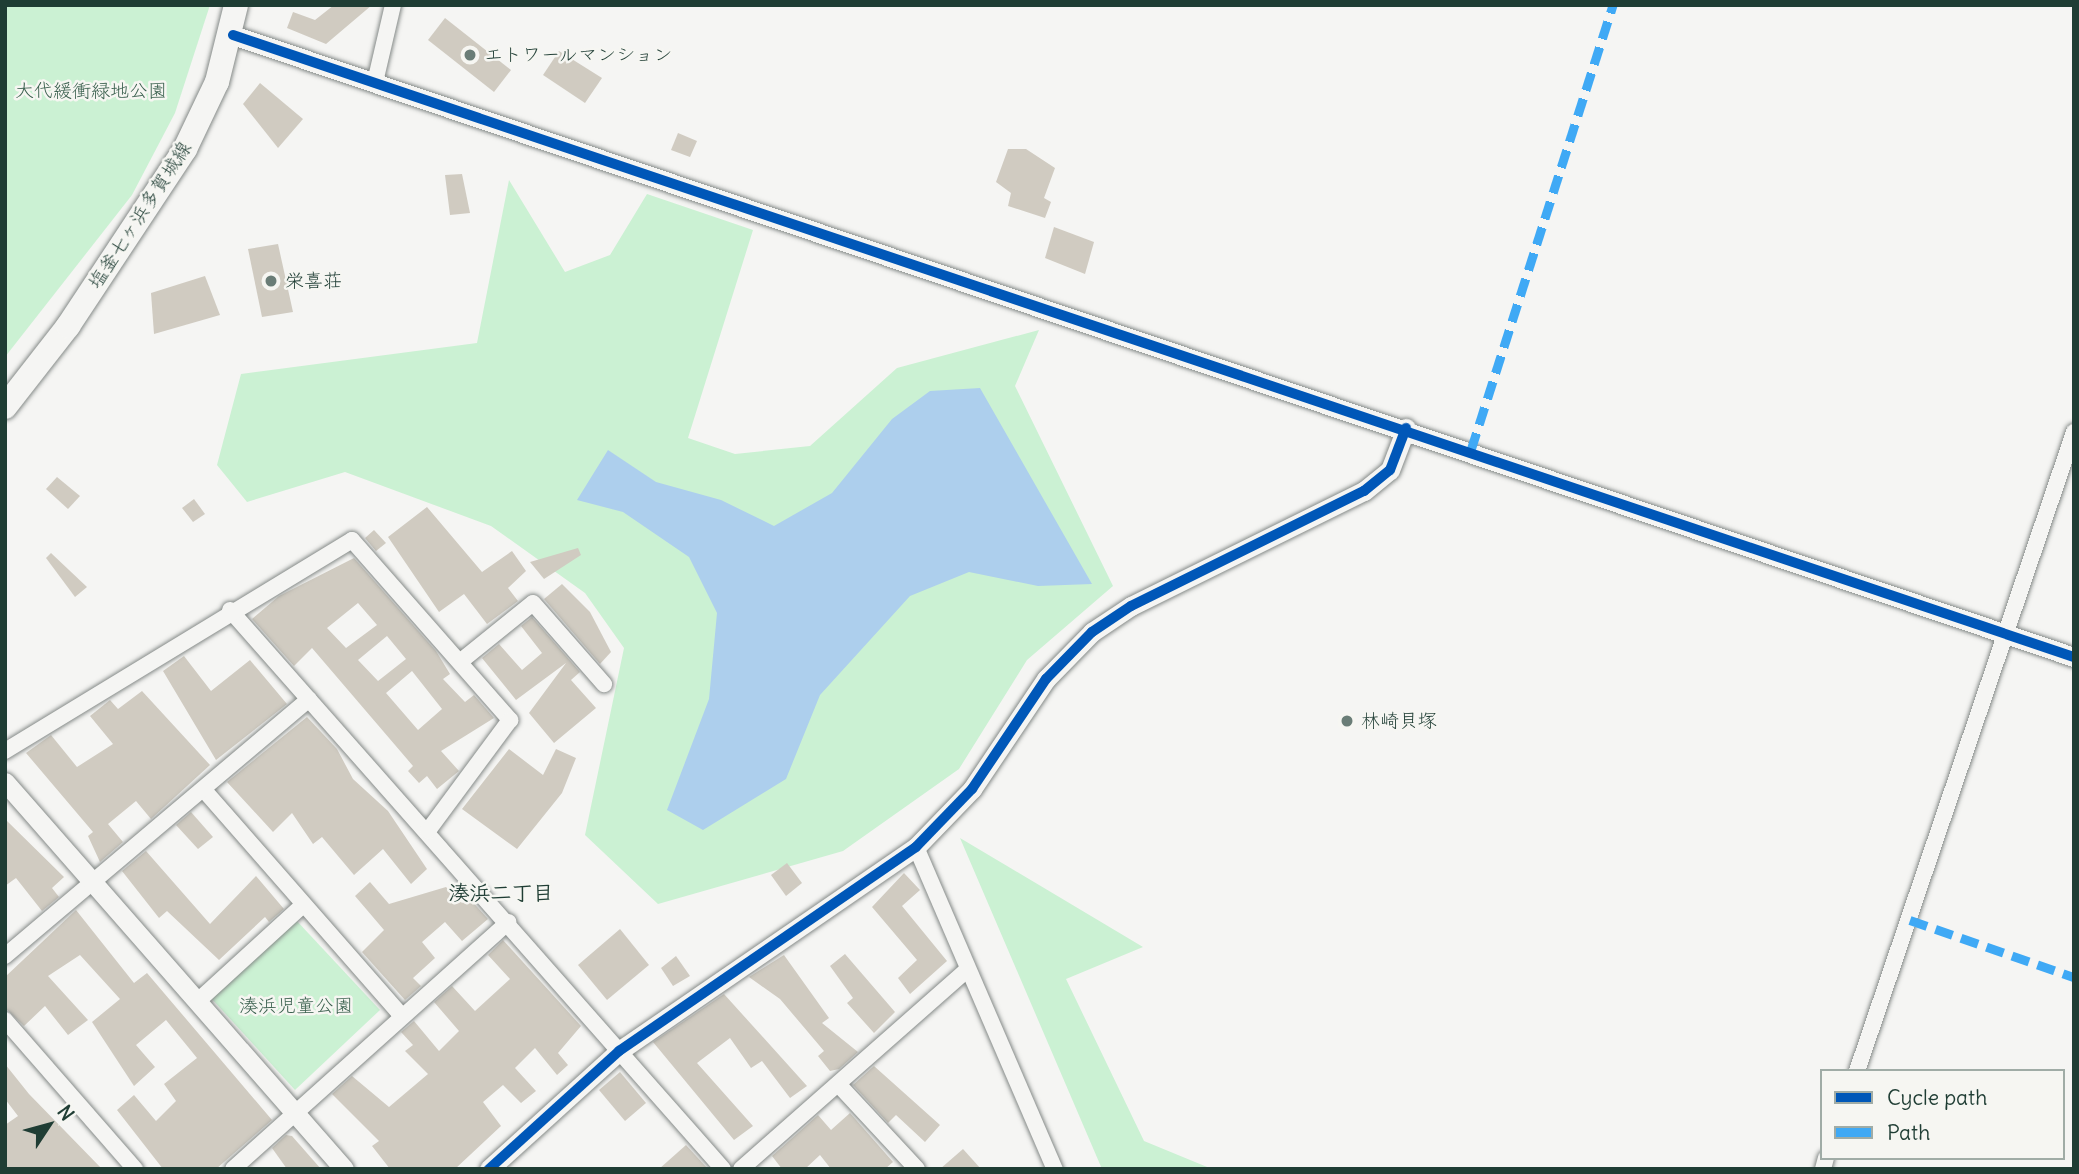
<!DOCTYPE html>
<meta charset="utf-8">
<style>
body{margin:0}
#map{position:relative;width:2079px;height:1174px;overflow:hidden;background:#f5f5f3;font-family:Delius,"Klee One",sans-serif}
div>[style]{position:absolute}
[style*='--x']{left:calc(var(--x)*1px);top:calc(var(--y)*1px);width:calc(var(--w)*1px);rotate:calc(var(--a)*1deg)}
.green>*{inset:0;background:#cbf1d3}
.water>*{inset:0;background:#adcfed}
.building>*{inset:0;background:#d0cbc1}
.roads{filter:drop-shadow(0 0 2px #858a88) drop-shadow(0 0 2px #858a88)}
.minor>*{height:16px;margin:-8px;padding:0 8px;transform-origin:8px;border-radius:8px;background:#f5f5f3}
.tertiary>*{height:19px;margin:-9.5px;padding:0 9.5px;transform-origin:9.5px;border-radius:9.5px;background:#f5f5f3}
.primary>*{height:24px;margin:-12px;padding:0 12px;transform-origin:12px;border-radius:12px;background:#f5f5f3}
.quiet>*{height:9px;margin-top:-4.5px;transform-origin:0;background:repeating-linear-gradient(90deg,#3fa9f5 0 18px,transparent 0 27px)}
.cycleway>*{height:10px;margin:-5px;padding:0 5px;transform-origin:5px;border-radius:5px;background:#0057b8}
.dots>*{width:19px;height:19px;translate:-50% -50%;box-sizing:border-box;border:4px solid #f6f6f2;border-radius:50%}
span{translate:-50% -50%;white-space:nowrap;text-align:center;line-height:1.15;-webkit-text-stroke:5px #f6f6f2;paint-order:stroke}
.poi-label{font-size:19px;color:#1f3d34}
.left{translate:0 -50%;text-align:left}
.park-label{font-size:19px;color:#3a604e}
.street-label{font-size:19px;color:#1f3d34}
.neighbourhood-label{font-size:21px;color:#1f3d34;font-weight:700}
.frame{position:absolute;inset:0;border:7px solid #1f3d34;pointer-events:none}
.legend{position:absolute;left:1820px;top:1069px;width:245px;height:91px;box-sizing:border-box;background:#f6f6f2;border:2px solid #a0aca6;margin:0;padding:9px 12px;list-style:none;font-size:21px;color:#1f3d34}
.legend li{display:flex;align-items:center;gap:14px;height:35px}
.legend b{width:35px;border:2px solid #a0aca6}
.north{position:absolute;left:14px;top:1090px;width:70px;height:70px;-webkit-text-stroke:5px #f6f6f2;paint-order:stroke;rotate:54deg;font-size:19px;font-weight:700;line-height:28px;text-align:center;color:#1f3d34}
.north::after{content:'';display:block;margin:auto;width:24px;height:32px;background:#1f3d34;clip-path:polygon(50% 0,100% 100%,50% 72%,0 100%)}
</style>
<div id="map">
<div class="green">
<div style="clip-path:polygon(5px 5px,210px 5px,175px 113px,132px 195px,5px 357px)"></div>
<div style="clip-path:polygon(509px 180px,565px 272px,610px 255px,647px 194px,753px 230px,688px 438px,735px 454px,810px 446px,897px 368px,1039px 330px,1015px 386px,1113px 586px,1027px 660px,959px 769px,843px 851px,658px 904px,585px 835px,624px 648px,585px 593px,491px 526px,345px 472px,247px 502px,217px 465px,241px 374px,477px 343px)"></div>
<div style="clip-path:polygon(960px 838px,1143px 947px,1066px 979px,1144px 1141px,1212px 1169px,1102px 1169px)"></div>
<div style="clip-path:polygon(296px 920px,380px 1010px,295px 1090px,211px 998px)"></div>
</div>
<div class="water">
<div style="clip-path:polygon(980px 388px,1092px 584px,1038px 586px,969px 572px,910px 596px,820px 695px,786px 779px,703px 830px,667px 810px,709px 699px,717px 613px,689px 557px,623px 512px,577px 500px,608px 450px,656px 482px,721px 500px,774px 526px,832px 493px,892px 419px,930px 391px)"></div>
</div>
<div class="building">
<div style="clip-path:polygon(334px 5px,372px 5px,326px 44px,287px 28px,293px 12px,315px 20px)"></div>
<div style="clip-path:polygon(445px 18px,511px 70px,494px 92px,428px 40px)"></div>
<div style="clip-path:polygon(559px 51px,602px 78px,585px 103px,543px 75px)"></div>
<div style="clip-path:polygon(260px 83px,303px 119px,278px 148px,243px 104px)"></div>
<div style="clip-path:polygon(678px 133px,697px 141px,690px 157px,671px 150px)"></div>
<div style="clip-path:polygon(1008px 149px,1026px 149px,1055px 168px,1044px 198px,1051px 202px,1045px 218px,1008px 206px,1011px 193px,996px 182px)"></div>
<div style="clip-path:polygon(462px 174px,470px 213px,450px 215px,445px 175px)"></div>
<div style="clip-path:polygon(1054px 227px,1094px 242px,1085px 274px,1045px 258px)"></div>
<div style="clip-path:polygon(278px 244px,293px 312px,262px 317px,248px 249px)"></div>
<div style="clip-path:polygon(205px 276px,220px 315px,154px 334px,151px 293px)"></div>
<div style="clip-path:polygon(57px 477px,80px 496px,68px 509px,46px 489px)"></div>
<div style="clip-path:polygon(194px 499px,205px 514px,193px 522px,182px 508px)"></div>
<div style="clip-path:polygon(427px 507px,482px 572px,512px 551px,526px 571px,508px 588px,518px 601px,487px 624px,464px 594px,439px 612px,388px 537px)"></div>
<div style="clip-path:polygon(374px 530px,386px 543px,376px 551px,365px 538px)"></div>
<div style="clip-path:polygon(578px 548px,581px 555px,544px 579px,530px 562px)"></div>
<div style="clip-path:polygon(51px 553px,87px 587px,75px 597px,46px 558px)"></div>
<div style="clip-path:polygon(evenodd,354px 558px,436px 651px,450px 674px,443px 679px,465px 702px,474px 695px,494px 718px,441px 751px,459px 771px,437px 789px,427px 776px,419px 783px,408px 771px,413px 766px,312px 648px,294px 666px,252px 619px,279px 596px,354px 558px,358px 603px,377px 625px,346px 648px,327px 628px,358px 603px,354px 558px,387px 636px,406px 659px,378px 681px,358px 660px,387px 636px,354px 558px,412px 671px,442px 709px,418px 730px,386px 693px,412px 671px)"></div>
<div style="clip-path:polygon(562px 584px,590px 612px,611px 652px,600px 664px,544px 599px)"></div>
<div style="clip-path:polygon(532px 617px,580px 672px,571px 680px,596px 708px,554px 743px,529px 713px,566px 663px,516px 700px,482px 658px,499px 644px,522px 670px,542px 653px,521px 626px)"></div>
<div style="clip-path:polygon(184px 656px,211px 691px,250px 660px,287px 704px,216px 760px,163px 671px)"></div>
<div style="clip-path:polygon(142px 691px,210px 765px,151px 819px,136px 801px,108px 824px,123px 842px,100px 862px,88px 836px,93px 832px,26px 753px,51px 735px,77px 767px,113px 744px,90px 716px,110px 700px,118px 709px)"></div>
<div style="clip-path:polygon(307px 717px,337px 749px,353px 779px,388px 811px,427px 869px,411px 884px,383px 849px,354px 875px,322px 837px,313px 844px,292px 813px,273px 832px,227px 782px)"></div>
<div style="clip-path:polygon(509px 749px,543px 775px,556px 749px,576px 758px,562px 793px,517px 849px,462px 809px)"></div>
<div style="clip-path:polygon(191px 812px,213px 837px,198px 849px,176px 825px)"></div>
<div style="clip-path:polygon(5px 819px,64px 877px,52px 888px,59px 897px,42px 911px,16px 878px,5px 886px)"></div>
<div style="clip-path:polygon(146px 851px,210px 924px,256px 876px,284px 909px,269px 922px,265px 917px,219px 960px,167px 911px,159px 918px,122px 871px)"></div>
<div style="clip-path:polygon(787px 863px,802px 883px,786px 896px,771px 875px)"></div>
<div style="clip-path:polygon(904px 873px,920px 890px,902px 906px,947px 961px,910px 994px,898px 978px,917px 960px,872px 907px)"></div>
<div style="clip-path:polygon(370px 882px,389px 904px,446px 887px,462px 903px,469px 898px,488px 919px,462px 941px,445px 922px,422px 942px,435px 958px,413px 978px,421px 986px,405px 1000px,362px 952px,384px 930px,355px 896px)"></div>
<div style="clip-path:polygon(76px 910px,134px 983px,147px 973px,272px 1120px,216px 1169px,163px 1169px,117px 1110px,134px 1095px,156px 1121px,176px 1101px,164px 1084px,197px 1058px,166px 1020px,136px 1045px,155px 1067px,134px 1086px,92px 1022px,120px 999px,80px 955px,48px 976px,88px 1020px,68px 1035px,45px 1006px,24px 1026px,5px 1008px,5px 977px)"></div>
<div style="clip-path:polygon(620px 929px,649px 965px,607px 1000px,578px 965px)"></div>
<div style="clip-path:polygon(503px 940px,581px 1026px,558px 1053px,568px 1065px,557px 1075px,535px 1048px,515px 1068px,536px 1091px,521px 1103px,503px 1085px,483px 1102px,501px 1126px,455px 1169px,390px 1169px,372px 1146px,379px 1141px,332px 1094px,352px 1076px,389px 1107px,428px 1074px,405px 1051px,413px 1045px,401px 1032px,414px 1021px,439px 1051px,459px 1031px,434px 1002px,452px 986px,475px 1011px,510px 979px,488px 955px)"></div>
<div style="clip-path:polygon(845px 954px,895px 1012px,874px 1033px,847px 1003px,853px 998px,830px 966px)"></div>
<div style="clip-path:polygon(784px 955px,829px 1018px,822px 1023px,858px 1052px,839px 1069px,830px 1071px,818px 1056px,824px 1051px,780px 999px,749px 977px)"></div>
<div style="clip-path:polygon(676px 956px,690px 976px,673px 986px,661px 968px)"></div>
<div style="clip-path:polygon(724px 994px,807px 1086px,790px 1098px,762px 1061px,751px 1068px,730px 1038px,697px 1063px,753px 1126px,734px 1140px,653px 1042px)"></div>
<div style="clip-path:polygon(5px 1064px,29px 1094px,102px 1169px,5px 1169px,5px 1125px,18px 1116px,5px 1099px)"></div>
<div style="clip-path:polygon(874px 1066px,940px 1125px,925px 1142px,896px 1115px,888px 1123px,853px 1085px)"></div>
<div style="clip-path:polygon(620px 1072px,646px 1103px,625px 1121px,599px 1090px)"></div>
<div style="clip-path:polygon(850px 1113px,893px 1162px,885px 1169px,831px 1169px,820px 1155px,805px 1169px,782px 1169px,772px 1156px,818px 1115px,831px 1130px)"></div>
<div style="clip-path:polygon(286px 1135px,292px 1136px,321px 1169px,287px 1169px,272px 1148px)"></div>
<div style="clip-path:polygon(686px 1145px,708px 1169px,659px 1169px)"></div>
<div style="clip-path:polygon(963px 1149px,981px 1169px,940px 1169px)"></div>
</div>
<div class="roads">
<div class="minor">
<div style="--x:376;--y:78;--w:75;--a:-76.9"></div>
<div style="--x:230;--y:610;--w:745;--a:48.59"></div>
<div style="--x:461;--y:661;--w:92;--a:-38.9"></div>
<div style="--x:533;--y:603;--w:108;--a:48.8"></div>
<div style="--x:5;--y:751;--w:406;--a:-31.3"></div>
<div style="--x:352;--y:540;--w:240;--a:48.7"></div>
<div style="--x:510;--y:720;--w:138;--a:126.5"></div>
<div style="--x:204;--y:790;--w:300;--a:48.8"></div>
<div style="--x:916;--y:847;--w:351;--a:66.7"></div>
<div style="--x:5;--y:956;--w:398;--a:-40.2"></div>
<div style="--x:199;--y:1000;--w:141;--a:-42.4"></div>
<div style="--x:5;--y:1020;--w:198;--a:48.9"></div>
<div style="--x:1857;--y:1071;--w:675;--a:-71.24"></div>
<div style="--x:838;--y:1084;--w:116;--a:47.1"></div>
<div style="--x:233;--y:1169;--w:370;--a:-41.9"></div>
<div style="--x:741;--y:1169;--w:301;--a:-41.4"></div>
<div style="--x:1823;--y:1169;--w:11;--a:-75"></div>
</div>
<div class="tertiary">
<div style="--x:233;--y:35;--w:1943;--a:18.67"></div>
<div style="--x:5;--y:782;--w:514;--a:48.78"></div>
<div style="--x:489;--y:1169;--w:176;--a:-42.2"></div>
<div style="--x:619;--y:1051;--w:360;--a:-34.5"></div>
<div style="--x:916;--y:847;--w:81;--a:-46"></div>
<div style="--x:972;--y:789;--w:133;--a:-56.1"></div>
<div style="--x:1046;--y:679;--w:66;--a:-45.6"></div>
<div style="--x:1092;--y:632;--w:47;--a:-33.7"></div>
<div style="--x:1131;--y:606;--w:260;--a:-26.3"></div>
<div style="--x:1364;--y:491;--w:33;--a:-39"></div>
<div style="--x:1390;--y:470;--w:45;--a:-69.1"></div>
</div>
<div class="primary">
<div style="--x:5;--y:407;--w:103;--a:-52.1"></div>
<div style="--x:68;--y:326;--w:212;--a:-56.5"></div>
<div style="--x:185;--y:149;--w:74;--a:-64.5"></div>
<div style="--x:217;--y:82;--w:79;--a:-76.1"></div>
</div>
</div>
<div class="quiet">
<div style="--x:1471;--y:450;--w:467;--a:-72.3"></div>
<div style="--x:1910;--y:920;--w:174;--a:19.2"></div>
</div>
<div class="cycleway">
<div style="--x:233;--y:35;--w:1943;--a:18.67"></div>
<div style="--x:489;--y:1169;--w:176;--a:-42.2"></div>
<div style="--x:619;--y:1051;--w:360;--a:-34.5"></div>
<div style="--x:916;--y:847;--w:81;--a:-46"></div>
<div style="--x:972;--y:789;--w:133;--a:-56.1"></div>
<div style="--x:1046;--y:679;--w:66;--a:-45.6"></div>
<div style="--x:1092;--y:632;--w:47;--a:-33.7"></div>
<div style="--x:1131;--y:606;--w:260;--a:-26.3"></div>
<div style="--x:1364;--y:491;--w:33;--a:-39"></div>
<div style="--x:1390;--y:470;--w:45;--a:-69.1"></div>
</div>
<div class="dots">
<div style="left:470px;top:55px;background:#6a7d77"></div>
<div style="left:271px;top:281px;background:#6a7d77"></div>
<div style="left:1347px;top:721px;background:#6a7d77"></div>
</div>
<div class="poi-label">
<span class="left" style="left:484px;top:55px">エトワールマンション</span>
<span class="left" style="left:285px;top:281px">栄喜荘</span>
<span class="left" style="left:1361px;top:721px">林崎貝塚</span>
</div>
<div class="park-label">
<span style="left:91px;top:91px">大代緩衝緑地公園</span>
<span style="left:296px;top:1006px">湊浜児童公園</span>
</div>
<div class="street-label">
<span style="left:140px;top:215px;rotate:-57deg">塩釜七ヶ浜多賀城線</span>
</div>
<div class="neighbourhood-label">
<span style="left:501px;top:893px">湊浜二丁目</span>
</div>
<div class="frame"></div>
<ul class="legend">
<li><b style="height:9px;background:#0057b8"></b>Cycle path</li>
<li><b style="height:9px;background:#3fa9f5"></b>Path</li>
</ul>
<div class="north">N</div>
</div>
